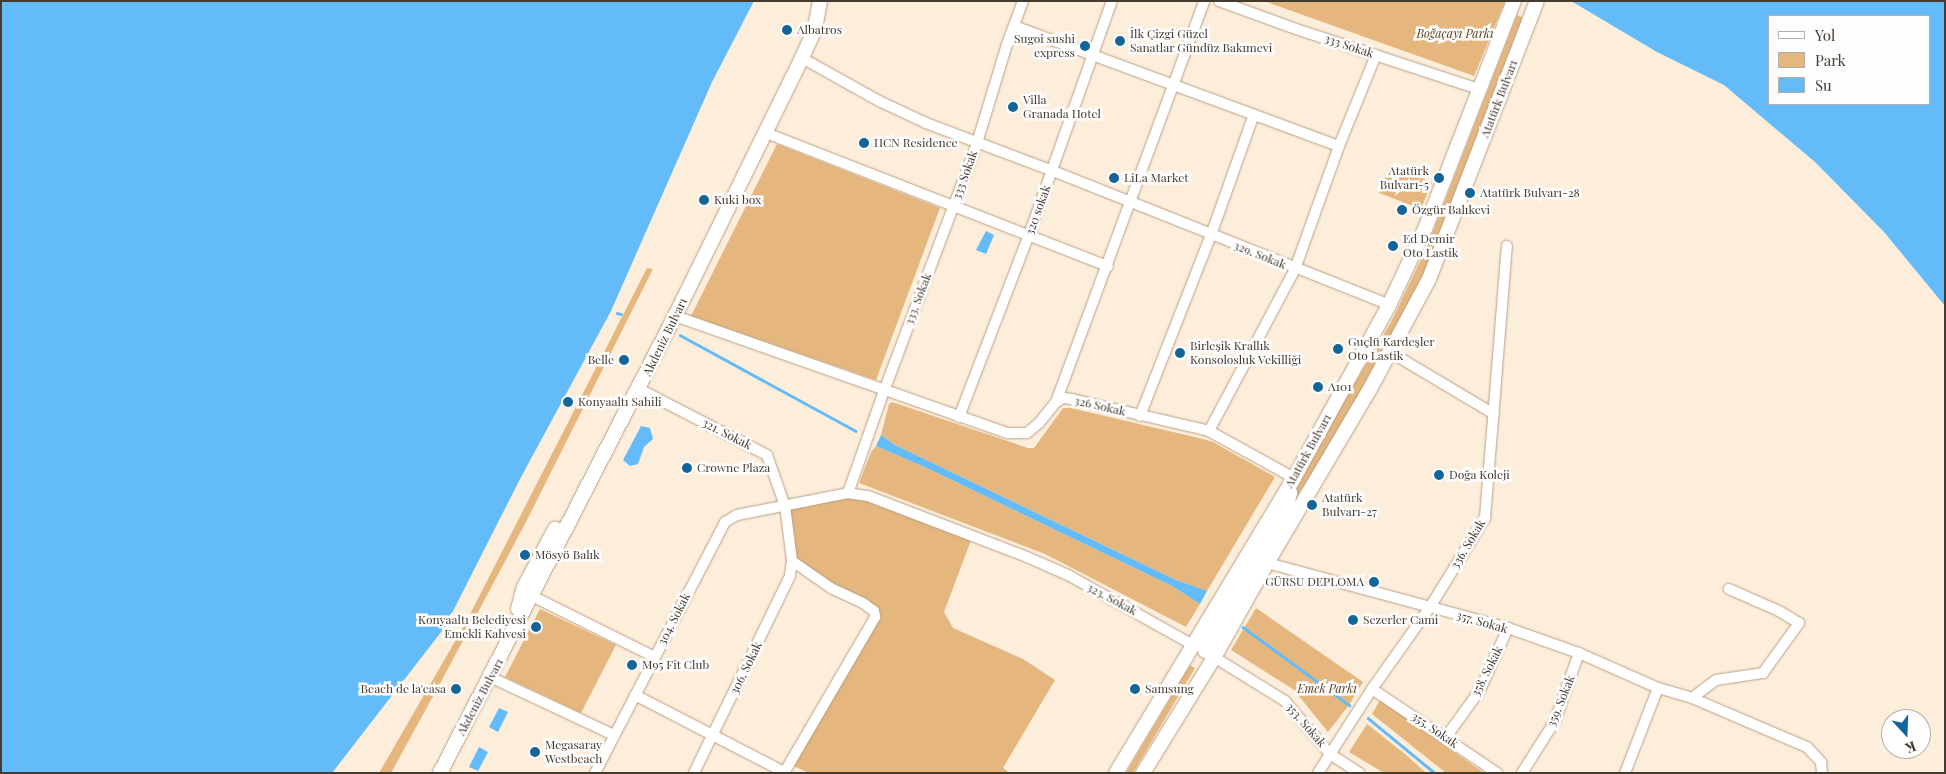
<!DOCTYPE html>
<meta charset="utf-8">
<style>
body{margin:0}
#map{position:relative;width:1946px;height:774px;overflow:hidden;background:#fdeedc;font-family:"Playfair Display",serif}
div>[style]{position:absolute}
[style*='--x']{left:calc(var(--x)*1px);top:calc(var(--y)*1px);width:calc(var(--w)*1px);rotate:calc(var(--a)*1deg)}
.green>*{inset:0;background:#e5b77f}
.water>*{inset:0;background:#64bbfa}
.stream>*{height:2.5px;margin:-1.25px;padding:0 1.25px;transform-origin:1.25px;border-radius:1.25px;background:#64bbfa}
.roads{filter:drop-shadow(0 0 1px #b9a084) drop-shadow(0 0 1px #b9a084)}
.minor>*{height:10px;margin:-5px;padding:0 5px;transform-origin:5px;border-radius:5px;background:#fff}
.major>*{height:14px;margin:-7px;padding:0 7px;transform-origin:7px;border-radius:7px;background:#fff}
.dots>*{width:14px;height:14px;translate:-50% -50%;box-sizing:border-box;border:2px solid #fdfdfd;border-radius:50%}
span{translate:-50% -50%;white-space:nowrap;text-align:center;line-height:1.15;-webkit-text-stroke:5px #fdfdfd;paint-order:stroke}
.poi-label{font-size:12px;color:#443a2e}
.left{translate:0 -50%;text-align:left}
.right{translate:-100% -50%;text-align:right}
.park-label{font-size:12px;color:#573d1b;font-style:italic}
.street-label{font-size:12px;color:#443a2e}
.frame{position:absolute;inset:0;border:2px solid #443a2e;pointer-events:none}
.legend{position:absolute;left:1768px;top:15px;width:162px;height:90px;box-sizing:border-box;background:#fdfdfd;border:1px solid #b3afaa;margin:0;padding:6px 9px;list-style:none;font-size:15px;color:#443a2e}
.legend li{display:flex;align-items:center;gap:10px;height:25px}
.legend b{width:25px;border:1px solid #b3afaa}
.north{position:absolute;left:1881px;top:709px;width:50px;height:50px;box-sizing:border-box;background:#fdfdfd;border:1px solid #b3afaa;border-radius:50%;rotate:160deg;font-size:14px;font-weight:700;line-height:20px;text-align:center;color:#443a2e}
.north::after{content:'';display:block;margin:auto;width:18px;height:22px;background:#146597;clip-path:polygon(50% 0,100% 100%,50% 72%,0 100%)}
</style>
<div id="map">
<div class="green">
<div style="clip-path:polygon(1264px 1px,1505px 1px,1474px 76px)"></div>
<div style="clip-path:polygon(1517px 15px,1526px 19px,1424px 275px,1326px 453px,1292px 503px,1302px 472px,1391px 322px,1427px 247px)"></div>
<div style="clip-path:polygon(777px 144px,940px 208px,876px 380px,691px 316px)"></div>
<div style="clip-path:polygon(1389px 166px,1432px 182px,1421px 209px,1379px 193px)"></div>
<div style="clip-path:polygon(647px 268px,653px 269px,528px 518px,442px 680px,391px 773px,379px 773px,465px 624px)"></div>
<div style="clip-path:polygon(892px 402px,1028px 448px,1034px 448px,1063px 408px,1071px 408px,1203px 439px,1213px 442px,1275px 477px,1207px 591px,1203px 590px,1176px 580px,895px 445px,881px 435px,889px 404px)"></div>
<div style="clip-path:polygon(876px 446px,929px 469px,1172px 586px,1200px 604px,1186px 627px,1045px 554px,859px 483px,871px 452px)"></div>
<div style="clip-path:polygon(848px 493px,973px 535px,944px 612px,953px 628px,1023px 659px,1055px 680px,1003px 768px,1010px 773px,809px 773px,789px 764px,874px 611px,792px 561px,785px 506px)"></div>
<div style="clip-path:polygon(1256px 608px,1363px 682px,1349px 705px,1328px 732px,1294px 690px,1231px 650px)"></div>
<div style="clip-path:polygon(540px 609px,616px 645px,581px 713px,505px 677px)"></div>
<div style="clip-path:polygon(1190px 665px,1195px 668px,1133px 773px,1126px 773px)"></div>
<div style="clip-path:polygon(1380px 700px,1484px 773px,1446px 773px,1372px 714px)"></div>
<div style="clip-path:polygon(1367px 724px,1405px 754px,1426px 773px,1384px 773px,1349px 752px)"></div>
</div>
<div class="water">
<div style="clip-path:polygon(1px 1px,754px 1px,712px 82px,611px 311px,520px 479px,445px 627px,332px 773px,1px 773px)"></div>
<div style="clip-path:polygon(evenodd,1571px 1px,1945px 1px,1945px 306px,1884px 232px,1815px 162px,1724px 85px,1657px 52px,1571px 1px,1770px 16px,1930px 16px,1930px 104px,1770px 104px,1770px 16px)"></div>
<div style="clip-path:polygon(986px 231px,994px 235px,986px 254px,976px 250px)"></div>
<div style="clip-path:polygon(641px 426px,650px 428px,653px 439px,644px 447px,638px 464px,630px 466px,623px 460px)"></div>
<div style="clip-path:polygon(881px 435px,895px 445px,1176px 580px,1207px 591px,1200px 604px,1172px 586px,929px 469px,876px 446px)"></div>
<div style="clip-path:polygon(499px 708px,508px 712px,498px 732px,489px 727px)"></div>
<div style="clip-path:polygon(479px 747px,488px 752px,478px 771px,469px 767px)"></div>
</div>
<div class="stream">
<div style="--x:617;--y:313;--w:4;--a:14"></div>
<div style="--x:680;--y:335;--w:200;--a:28.6"></div>
<div style="--x:1243;--y:627;--w:132;--a:36.3"></div>
<div style="--x:1368;--y:718;--w:87;--a:39.4"></div>
</div>
<div class="roads">
<div class="minor">
<div style="--x:1219;--y:1;--w:82;--a:20"></div>
<div style="--x:1296;--y:29;--w:193;--a:18.2"></div>
<div style="--x:1014;--y:26;--w:346;--a:20.3"></div>
<div style="--x:802;--y:58;--w:88;--a:29.2"></div>
<div style="--x:879;--y:101;--w:52;--a:25.1"></div>
<div style="--x:926;--y:123;--w:136;--a:20.7"></div>
<div style="--x:1053;--y:171;--w:362;--a:21.7"></div>
<div style="--x:766;--y:133;--w:367;--a:21.3"></div>
<div style="--x:675;--y:316;--w:353;--a:19.4"></div>
<div style="--x:1008;--y:433;--w:19;--a:0"></div>
<div style="--x:1027;--y:433;--w:16;--a:-40"></div>
<div style="--x:1039;--y:423;--w:27;--a:-51"></div>
<div style="--x:1056;--y:402;--w:9;--a:-27"></div>
<div style="--x:1064;--y:398;--w:8;--a:7"></div>
<div style="--x:1072;--y:399;--w:141;--a:13.1"></div>
<div style="--x:1209;--y:431;--w:97;--a:28.9"></div>
<div style="--x:1390;--y:352;--w:121;--a:30.8"></div>
<div style="--x:639;--y:389;--w:144;--a:27.3"></div>
<div style="--x:767;--y:455;--w:54;--a:70.6"></div>
<div style="--x:785;--y:506;--w:55;--a:82.7"></div>
<div style="--x:792;--y:561;--w:15;--a:98"></div>
<div style="--x:790;--y:576;--w:219;--a:116"></div>
<div style="--x:1056;--y:402;--w:427;--a:-69.7"></div>
<div style="--x:1140;--y:416;--w:194;--a:-68.6"></div>
<div style="--x:1211;--y:235;--w:128;--a:-70.4"></div>
<div style="--x:959;--y:417;--w:195;--a:-69"></div>
<div style="--x:1029;--y:235;--w:248;--a:-70.5"></div>
<div style="--x:1209;--y:431;--w:183;--a:-62"></div>
<div style="--x:1295;--y:269;--w:131;--a:-70.3"></div>
<div style="--x:1339;--y:146;--w:98;--a:-67.9"></div>
<div style="--x:848;--y:493;--w:108;--a:-70.6"></div>
<div style="--x:884;--y:391;--w:265;--a:-69.4"></div>
<div style="--x:977;--y:143;--w:103;--a:-73.1"></div>
<div style="--x:1007;--y:44;--w:46;--a:-69.6"></div>
<div style="--x:1267;--y:563;--w:250;--a:15.1"></div>
<div style="--x:1508;--y:628;--w:75;--a:19.4"></div>
<div style="--x:1579;--y:653;--w:86;--a:23.9"></div>
<div style="--x:1658;--y:688;--w:35;--a:16"></div>
<div style="--x:1692;--y:698;--w:125;--a:23.1"></div>
<div style="--x:1807;--y:747;--w:21;--a:47"></div>
<div style="--x:1821;--y:762;--w:11;--a:85"></div>
<div style="--x:532;--y:596;--w:137;--a:26.4"></div>
<div style="--x:1214;--y:657;--w:84;--a:31.8"></div>
<div style="--x:1285;--y:701;--w:70;--a:49.7"></div>
<div style="--x:1330;--y:754;--w:35;--a:33"></div>
<div style="--x:490;--y:677;--w:137;--a:25.1"></div>
<div style="--x:1372;--y:689;--w:151;--a:33.9"></div>
<div style="--x:635;--y:695;--w:170;--a:27.3"></div>
<div style="--x:1692;--y:698;--w:30;--a:-37"></div>
<div style="--x:1716;--y:680;--w:48;--a:-8.5"></div>
<div style="--x:1763;--y:673;--w:62;--a:-54.2"></div>
<div style="--x:1799;--y:623;--w:23;--a:-149"></div>
<div style="--x:1779;--y:611;--w:55;--a:-156.3"></div>
<div style="--x:1446;--y:737;--w:58;--a:-54.1"></div>
<div style="--x:1480;--y:690;--w:68;--a:-65.7"></div>
<div style="--x:595;--y:773;--w:283;--a:-62.6"></div>
<div style="--x:725;--y:522;--w:14;--a:-30"></div>
<div style="--x:737;--y:515;--w:113;--a:-11.2"></div>
<div style="--x:848;--y:493;--w:20;--a:9"></div>
<div style="--x:868;--y:496;--w:170;--a:21"></div>
<div style="--x:1027;--y:557;--w:45;--a:23.7"></div>
<div style="--x:1068;--y:575;--w:143;--a:29.2"></div>
<div style="--x:784;--y:773;--w:181;--a:-59.7"></div>
<div style="--x:875;--y:617;--w:6;--a:-99"></div>
<div style="--x:874;--y:611;--w:14;--a:-144"></div>
<div style="--x:863;--y:603;--w:35;--a:-155"></div>
<div style="--x:831;--y:588;--w:47;--a:-145.3"></div>
<div style="--x:1318;--y:773;--w:100;--a:-57.3"></div>
<div style="--x:1372;--y:689;--w:100;--a:-54.7"></div>
<div style="--x:1430;--y:607;--w:105;--a:-58.3"></div>
<div style="--x:1485;--y:518;--w:273;--a:-85.4"></div>
<div style="--x:1522;--y:773;--w:62;--a:-57.6"></div>
<div style="--x:1555;--y:721;--w:72;--a:-70.6"></div>
<div style="--x:1625;--y:773;--w:91;--a:-68.8"></div>
</div>
<div class="major">
<div style="--x:518;--y:609;--w:23;--a:-75"></div>
<div style="--x:524;--y:587;--w:66;--a:-61.9"></div>
<div style="--x:1205;--y:651;--w:161;--a:-60.3"></div>
<div style="--x:1285;--y:511;--w:19;--a:-74"></div>
<div style="--x:440;--y:773;--w:514;--a:-62.79"></div>
<div style="--x:675;--y:316;--w:288;--a:-63.8"></div>
<div style="--x:802;--y:58;--w:32;--a:-66"></div>
<div style="--x:815;--y:29;--w:28;--a:-80"></div>
<div style="--x:1116;--y:773;--w:345;--a:-58.9"></div>
<div style="--x:1294;--y:478;--w:197;--a:-61.2"></div>
<div style="--x:1389;--y:305;--w:84;--a:-64.7"></div>
<div style="--x:1425;--y:229;--w:245;--a:-68.7"></div>
<div style="--x:1143;--y:773;--w:132;--a:-58.4"></div>
<div style="--x:1212;--y:661;--w:112;--a:-60.7"></div>
<div style="--x:1267;--y:563;--w:202;--a:-59.4"></div>
<div style="--x:1370;--y:389;--w:125;--a:-61.8"></div>
<div style="--x:1429;--y:279;--w:298;--a:-68.8"></div>
</div>
</div>
<div class="dots">
<div style="left:787px;top:30px;background:#146597"></div>
<div style="left:1120px;top:41px;background:#146597"></div>
<div style="left:1085px;top:46px;background:#146597"></div>
<div style="left:1013px;top:107px;background:#146597"></div>
<div style="left:864px;top:143px;background:#146597"></div>
<div style="left:1114px;top:178px;background:#146597"></div>
<div style="left:1439px;top:178px;background:#146597"></div>
<div style="left:1470px;top:193px;background:#146597"></div>
<div style="left:704px;top:200px;background:#146597"></div>
<div style="left:1402px;top:210px;background:#146597"></div>
<div style="left:1393px;top:246px;background:#146597"></div>
<div style="left:1338px;top:349px;background:#146597"></div>
<div style="left:1180px;top:353px;background:#146597"></div>
<div style="left:624px;top:360px;background:#146597"></div>
<div style="left:1318px;top:387px;background:#146597"></div>
<div style="left:568px;top:402px;background:#146597"></div>
<div style="left:687px;top:468px;background:#146597"></div>
<div style="left:1439px;top:475px;background:#146597"></div>
<div style="left:1312px;top:505px;background:#146597"></div>
<div style="left:525px;top:555px;background:#146597"></div>
<div style="left:1374px;top:582px;background:#146597"></div>
<div style="left:1353px;top:620px;background:#146597"></div>
<div style="left:536px;top:627px;background:#146597"></div>
<div style="left:632px;top:665px;background:#146597"></div>
<div style="left:456px;top:689px;background:#146597"></div>
<div style="left:1135px;top:689px;background:#146597"></div>
<div style="left:535px;top:752px;background:#146597"></div>
</div>
<div class="poi-label">
<span class="left" style="left:797px;top:30px">Albatros</span>
<span class="left" style="left:1130px;top:41px">İlk Çizgi Güzel<br>Sanatlar Gündüz Bakımevi</span>
<span class="right" style="left:1075px;top:46px">Sugoi sushi<br>express</span>
<span class="left" style="left:1023px;top:107px">Villa<br>Granada Hotel</span>
<span class="left" style="left:874px;top:143px">HCN Residence</span>
<span class="right" style="left:1429px;top:178px">Atatürk<br>Bulvarı-5</span>
<span class="left" style="left:1124px;top:178px">LiLa Market</span>
<span class="left" style="left:1480px;top:193px">Atatürk Bulvarı-28</span>
<span class="left" style="left:714px;top:200px">Kuki box</span>
<span class="left" style="left:1412px;top:210px">Özgür Balıkevi</span>
<span class="left" style="left:1403px;top:246px">Ed Demir<br>Oto Lastik</span>
<span class="left" style="left:1348px;top:349px">Guçlü Kardeşler<br>Oto Lastik</span>
<span class="left" style="left:1190px;top:353px">Birleşik Krallık<br>Konsolosluk Vekilliği</span>
<span class="right" style="left:614px;top:360px">Belle</span>
<span class="left" style="left:1328px;top:387px">A101</span>
<span class="left" style="left:578px;top:402px">Konyaaltı Sahili</span>
<span class="left" style="left:697px;top:468px">Crowne Plaza</span>
<span class="left" style="left:1449px;top:475px">Doğa Koleji</span>
<span class="left" style="left:1322px;top:505px">Atatürk<br>Bulvarı-27</span>
<span class="left" style="left:535px;top:555px">Mösyö Balık</span>
<span class="right" style="left:1364px;top:582px">GÜRSU DEPLOMA</span>
<span class="right" style="left:526px;top:627px">Konyaaltı Belediyesi<br>Emekli Kahvesi</span>
<span class="left" style="left:1363px;top:620px">Sezerler Cami</span>
<span class="left" style="left:642px;top:665px">M95 Fit Club</span>
<span class="right" style="left:446px;top:689px">Beach de la'casa</span>
<span class="left" style="left:1145px;top:689px">Samsung</span>
<span class="left" style="left:545px;top:752px">Megasaray<br>Westbeach</span>
</div>
<div class="park-label">
<span style="left:1455px;top:34px">Boğaçayı Parkı</span>
<span style="left:1327px;top:689px">Emek Parkı</span>
</div>
<div class="street-label">
<span style="left:1349px;top:46px;rotate:18deg">333 Sokak</span>
<span style="left:1499px;top:99px;rotate:-69deg">Atatürk Bulvarı</span>
<span style="left:965px;top:175px;rotate:-70deg">333 Sokak</span>
<span style="left:1038px;top:210px;rotate:-70deg">320 sokak</span>
<span style="left:1260px;top:255px;rotate:22deg">329. Sokak</span>
<span style="left:918px;top:299px;rotate:-69deg">333. Sokak</span>
<span style="left:665px;top:337px;rotate:-64deg">Akdeniz Bulvarı</span>
<span style="left:1100px;top:406px;rotate:13deg">326 Sokak</span>
<span style="left:727px;top:434px;rotate:27deg">321. Sokak</span>
<span style="left:1308px;top:451px;rotate:-61deg">Atatürk Bulvarı</span>
<span style="left:1468px;top:544px;rotate:-59deg">336. Sokak</span>
<span style="left:1112px;top:599px;rotate:28deg">323. Sokak</span>
<span style="left:674px;top:619px;rotate:-63deg">304. Sokak</span>
<span style="left:1482px;top:622px;rotate:16deg">357. Sokak</span>
<span style="left:746px;top:668px;rotate:-64deg">306. Sokak</span>
<span style="left:1487px;top:671px;rotate:-63deg">358. Sokak</span>
<span style="left:480px;top:697px;rotate:-62deg">Akdeniz Bulvarı</span>
<span style="left:1561px;top:701px;rotate:-68deg">359. Sokak</span>
<span style="left:1306px;top:725px;rotate:49deg">353. Sokak</span>
<span style="left:1435px;top:730px;rotate:34deg">355. Sokak</span>
</div>
<div class="frame"></div>
<ul class="legend">
<li><b style="height:6px;background:#fff"></b>Yol</li>
<li><b style="height:14px;background:#e5b77f"></b>Park</li>
<li><b style="height:14px;background:#64bbfa"></b>Su</li>
</ul>
<div class="north">K</div>
</div>
